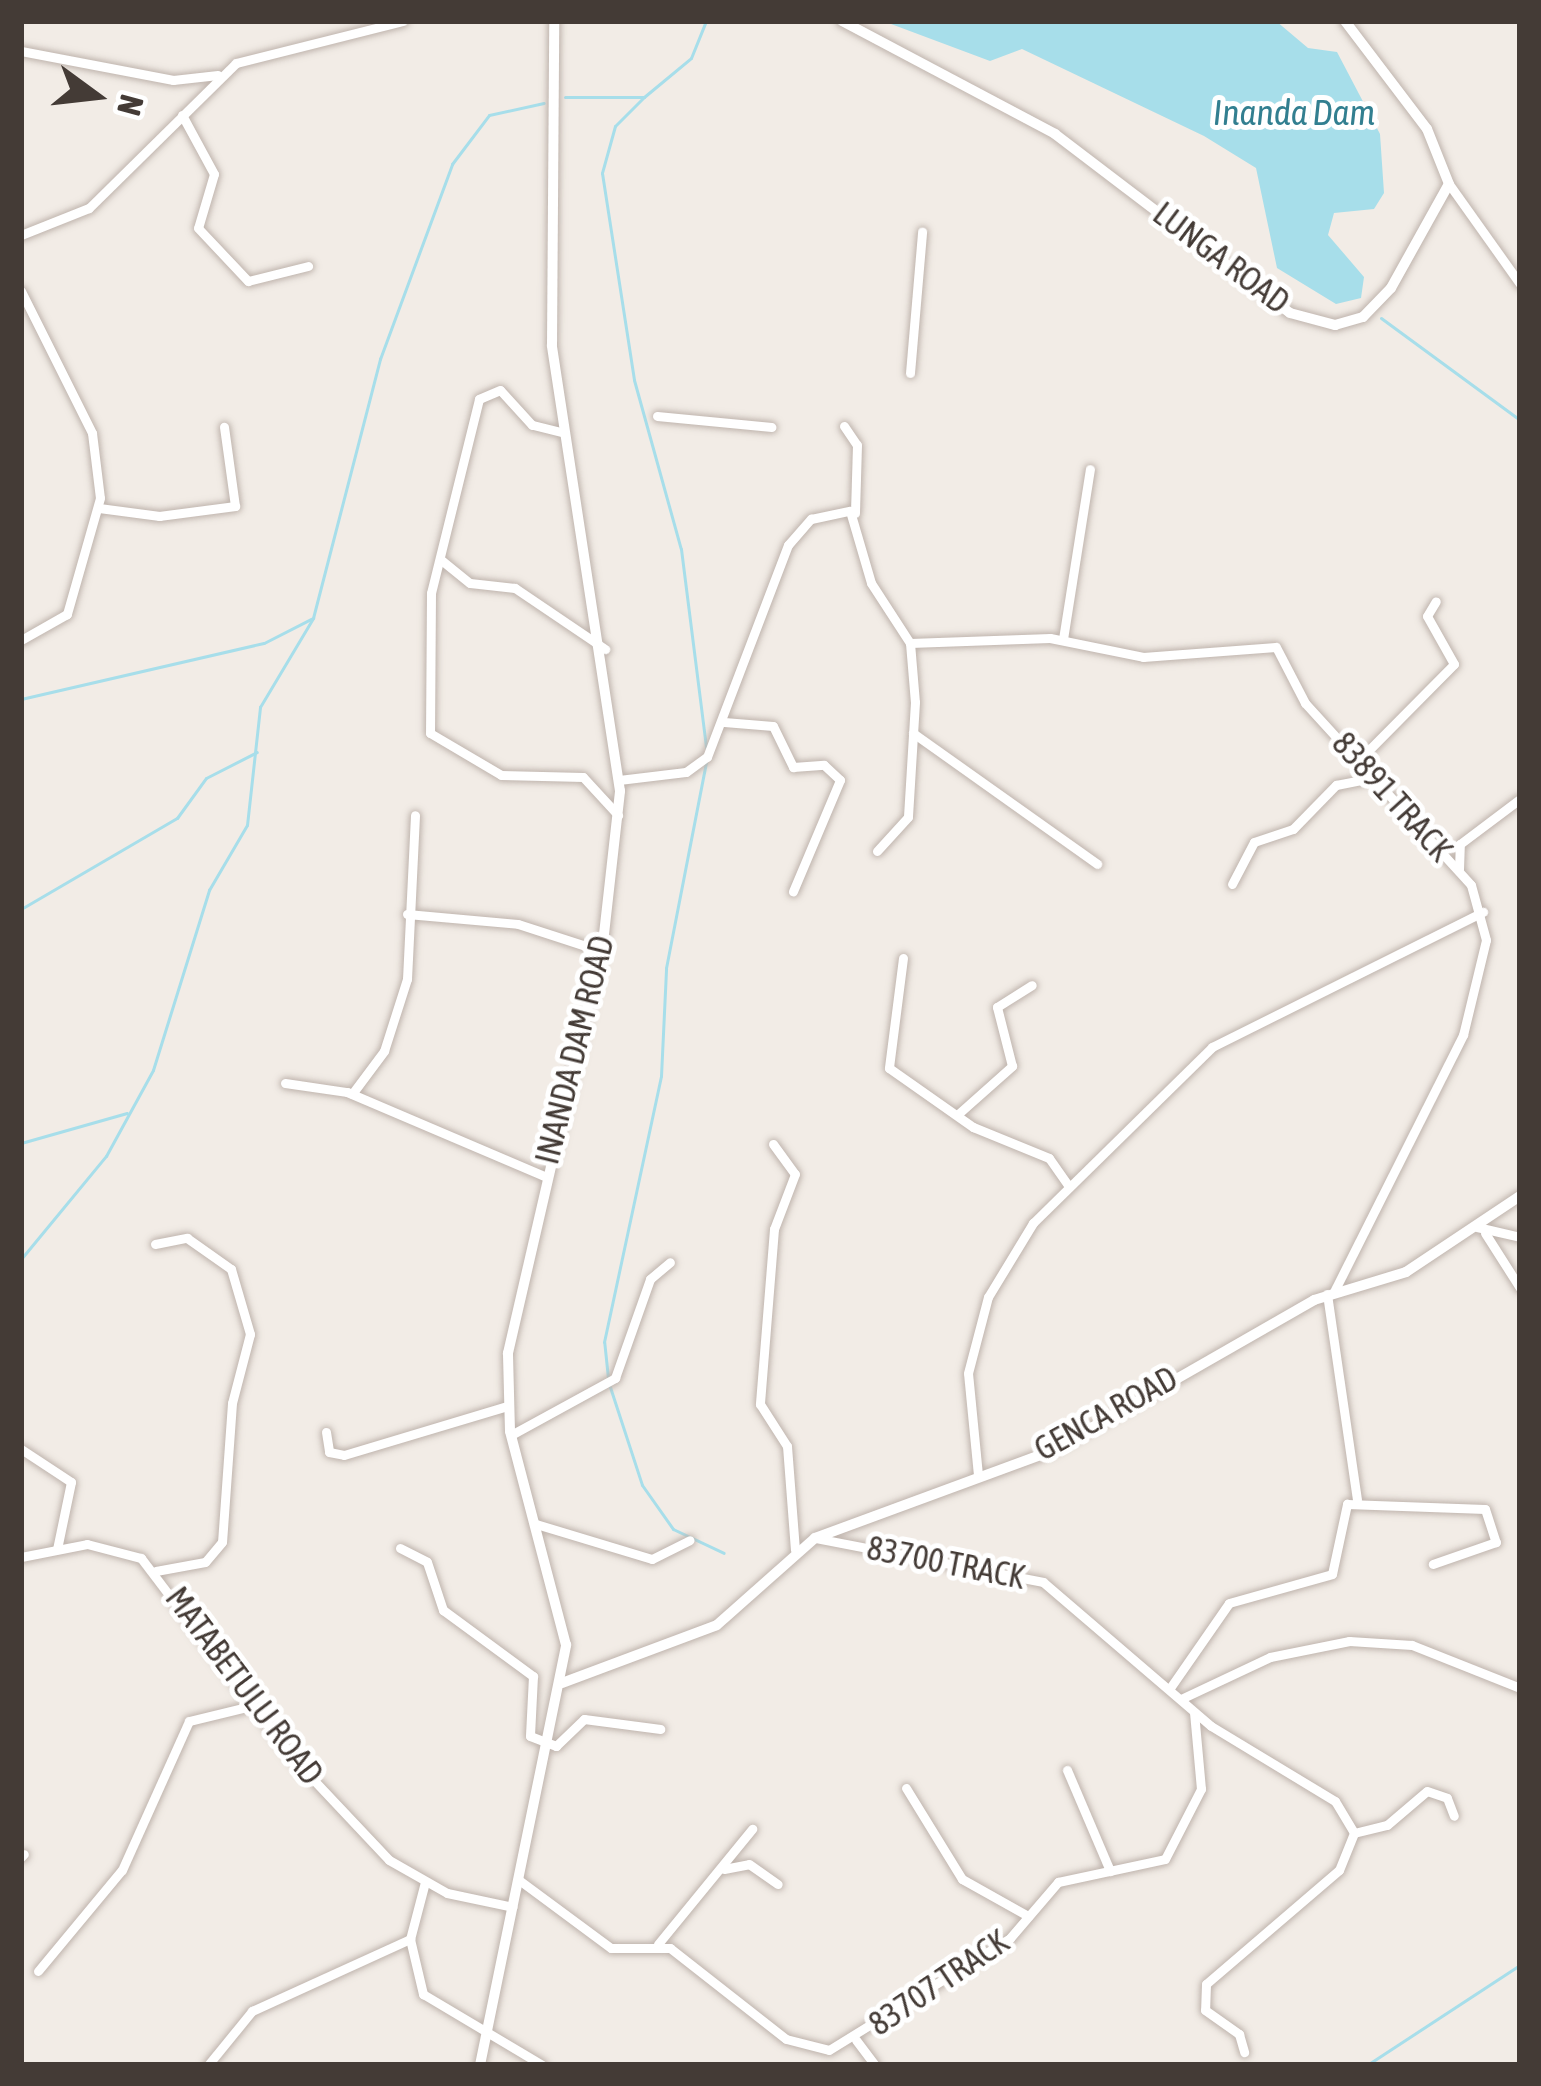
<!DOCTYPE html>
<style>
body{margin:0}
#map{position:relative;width:1541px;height:2086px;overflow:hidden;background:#f2ece6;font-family:"Asap Condensed",sans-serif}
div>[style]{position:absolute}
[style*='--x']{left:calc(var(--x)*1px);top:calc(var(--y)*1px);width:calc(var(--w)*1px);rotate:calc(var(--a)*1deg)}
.water>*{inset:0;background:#a7deea}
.stream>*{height:3px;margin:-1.5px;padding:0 1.5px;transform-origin:1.5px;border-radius:1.5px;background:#a7deea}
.roads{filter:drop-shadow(0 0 3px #bfb4ad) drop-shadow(0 0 3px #bfb4ad)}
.minor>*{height:9px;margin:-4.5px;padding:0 4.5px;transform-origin:4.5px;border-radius:4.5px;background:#fff}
.tertiary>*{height:10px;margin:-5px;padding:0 5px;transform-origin:5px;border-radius:5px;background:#fff}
span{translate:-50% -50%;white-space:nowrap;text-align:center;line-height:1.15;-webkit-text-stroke:10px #fff;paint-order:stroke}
.street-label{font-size:33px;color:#443b36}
.water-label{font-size:36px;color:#327f90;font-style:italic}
.frame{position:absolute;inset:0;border:24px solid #443b36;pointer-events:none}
.north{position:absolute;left:36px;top:36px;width:120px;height:120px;-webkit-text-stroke:9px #fff;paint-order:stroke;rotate:105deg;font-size:33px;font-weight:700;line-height:48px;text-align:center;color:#443b36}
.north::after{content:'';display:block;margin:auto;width:42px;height:54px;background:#443b36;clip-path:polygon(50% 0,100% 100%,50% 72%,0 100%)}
</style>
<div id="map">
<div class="water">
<div style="clip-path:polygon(883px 21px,1276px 21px,1308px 48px,1337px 52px,1380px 134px,1384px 193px,1374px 209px,1334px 213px,1328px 235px,1364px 277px,1361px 298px,1336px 304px,1277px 268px,1256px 168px,1204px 136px,1022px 49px,990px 61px)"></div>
</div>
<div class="stream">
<div style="--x:565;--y:97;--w:79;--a:0"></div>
<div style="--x:644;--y:97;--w:61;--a:-39.7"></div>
<div style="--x:691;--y:58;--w:40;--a:-68"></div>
<div style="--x:644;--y:97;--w:41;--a:135"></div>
<div style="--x:615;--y:126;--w:49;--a:105.5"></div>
<div style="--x:602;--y:173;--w:209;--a:81.2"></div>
<div style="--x:634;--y:380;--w:175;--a:74.5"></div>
<div style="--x:681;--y:549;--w:200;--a:82.8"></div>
<div style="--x:1381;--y:318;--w:172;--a:36.3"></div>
<div style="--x:21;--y:699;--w:249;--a:-13"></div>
<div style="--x:264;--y:643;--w:53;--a:-27.1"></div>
<div style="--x:21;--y:909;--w:181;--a:-30.3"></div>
<div style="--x:177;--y:818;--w:49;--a:-54.1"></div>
<div style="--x:206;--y:778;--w:57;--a:-27"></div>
<div style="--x:21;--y:1143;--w:110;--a:-15.8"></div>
<div style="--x:21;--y:1259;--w:134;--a:-50.5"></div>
<div style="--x:106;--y:1156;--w:98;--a:-61.3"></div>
<div style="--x:153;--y:1070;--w:189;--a:-72.7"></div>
<div style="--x:209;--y:890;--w:75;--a:-59.7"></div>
<div style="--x:247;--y:825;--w:119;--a:-83.7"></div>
<div style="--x:260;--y:707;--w:104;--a:-59.2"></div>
<div style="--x:313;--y:618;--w:268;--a:-75.5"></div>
<div style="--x:380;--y:359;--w:208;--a:-69.7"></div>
<div style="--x:452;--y:164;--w:61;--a:-52.9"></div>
<div style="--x:489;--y:115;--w:56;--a:-12.3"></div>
<div style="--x:608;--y:1378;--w:36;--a:-96"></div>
<div style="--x:604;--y:1342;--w:272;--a:-77.9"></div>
<div style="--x:661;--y:1076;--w:108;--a:-87.3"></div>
<div style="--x:666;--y:968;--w:210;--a:-79"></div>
<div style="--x:610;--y:1387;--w:103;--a:71.9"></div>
<div style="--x:642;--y:1485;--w:54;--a:54.8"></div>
<div style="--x:673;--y:1529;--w:56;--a:25.2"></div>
<div style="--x:1367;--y:2065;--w:183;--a:-33.2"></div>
</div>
<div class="roads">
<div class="minor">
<div style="--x:21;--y:51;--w:155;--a:10.8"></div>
<div style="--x:173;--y:80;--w:45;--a:-6.3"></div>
<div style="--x:182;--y:115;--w:67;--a:61.5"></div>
<div style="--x:214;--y:174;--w:56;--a:106.5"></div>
<div style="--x:198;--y:228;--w:73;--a:46.7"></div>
<div style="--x:248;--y:281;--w:62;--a:-14"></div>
<div style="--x:1449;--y:184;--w:123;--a:54.6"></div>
<div style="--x:21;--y:235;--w:73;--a:-21.7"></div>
<div style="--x:89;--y:208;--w:206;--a:-44.6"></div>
<div style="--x:236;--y:63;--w:172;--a:-14.1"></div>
<div style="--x:21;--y:291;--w:159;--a:63.4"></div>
<div style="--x:92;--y:433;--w:65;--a:83"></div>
<div style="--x:100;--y:498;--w:121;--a:105.9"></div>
<div style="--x:67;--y:614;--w:53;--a:150.5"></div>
<div style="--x:910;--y:373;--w:142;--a:-85.1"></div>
<div style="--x:657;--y:416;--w:115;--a:5.5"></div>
<div style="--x:844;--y:426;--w:23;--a:56"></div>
<div style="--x:857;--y:445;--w:68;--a:91.7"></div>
<div style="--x:561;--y:432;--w:30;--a:-166"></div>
<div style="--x:532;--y:425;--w:47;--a:-132.4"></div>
<div style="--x:500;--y:390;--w:23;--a:157"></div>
<div style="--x:479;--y:399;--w:200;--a:103.9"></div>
<div style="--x:431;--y:593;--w:140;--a:90.4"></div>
<div style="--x:430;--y:733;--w:82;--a:30.6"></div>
<div style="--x:501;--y:775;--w:82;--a:1.4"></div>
<div style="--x:583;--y:777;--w:52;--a:47.4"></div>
<div style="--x:99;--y:508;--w:61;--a:7.6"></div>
<div style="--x:159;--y:516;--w:77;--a:-7.5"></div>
<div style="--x:235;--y:506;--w:80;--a:-97.9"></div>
<div style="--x:440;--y:559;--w:38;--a:39"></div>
<div style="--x:470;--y:583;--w:45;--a:6.3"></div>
<div style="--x:515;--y:588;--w:109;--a:34.1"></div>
<div style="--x:1063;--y:639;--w:172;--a:-81"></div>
<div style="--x:910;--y:643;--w:140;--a:-2"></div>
<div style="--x:1050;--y:638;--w:95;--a:11.5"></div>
<div style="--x:1143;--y:657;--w:133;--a:-4.3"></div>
<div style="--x:1276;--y:647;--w:63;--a:62.6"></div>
<div style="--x:1305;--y:703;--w:246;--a:47.6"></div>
<div style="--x:1471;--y:885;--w:57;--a:74.7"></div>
<div style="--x:1486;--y:940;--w:98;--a:103.6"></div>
<div style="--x:1463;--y:1035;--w:287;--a:116.7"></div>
<div style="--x:724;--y:722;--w:49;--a:4.7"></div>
<div style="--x:773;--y:726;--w:46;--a:64"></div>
<div style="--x:793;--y:767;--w:31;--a:-4"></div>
<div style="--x:824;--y:765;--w:22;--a:43"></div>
<div style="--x:840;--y:780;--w:121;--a:112.9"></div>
<div style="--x:913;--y:733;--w:226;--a:35.4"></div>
<div style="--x:1359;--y:760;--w:135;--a:-45.3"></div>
<div style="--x:1454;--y:664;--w:55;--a:-119.4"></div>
<div style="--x:1427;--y:616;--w:17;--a:-59"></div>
<div style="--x:619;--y:780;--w:67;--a:-6.8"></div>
<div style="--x:686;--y:772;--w:26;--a:-36"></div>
<div style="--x:707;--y:757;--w:227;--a:-69.1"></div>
<div style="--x:788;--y:545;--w:35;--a:-49"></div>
<div style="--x:811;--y:519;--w:40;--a:-12"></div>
<div style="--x:850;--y:511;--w:75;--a:73.7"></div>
<div style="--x:871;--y:583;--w:72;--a:57"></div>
<div style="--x:910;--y:643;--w:59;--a:85.2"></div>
<div style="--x:915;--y:702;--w:115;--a:93.5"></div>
<div style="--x:908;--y:817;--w:46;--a:132.4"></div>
<div style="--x:1459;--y:869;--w:25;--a:-88"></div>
<div style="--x:1460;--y:844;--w:75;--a:-36.9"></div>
<div style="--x:1232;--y:884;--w:47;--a:-62.4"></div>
<div style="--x:1254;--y:842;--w:41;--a:-18.4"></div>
<div style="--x:1293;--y:829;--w:62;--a:-45.7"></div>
<div style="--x:1336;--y:785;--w:37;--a:-11"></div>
<div style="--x:407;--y:914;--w:111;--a:5.1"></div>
<div style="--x:518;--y:924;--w:87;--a:18"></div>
<div style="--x:903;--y:958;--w:111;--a:97.3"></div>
<div style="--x:889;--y:1068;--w:103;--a:35.1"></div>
<div style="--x:973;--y:1127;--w:82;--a:22.2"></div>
<div style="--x:1049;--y:1158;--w:33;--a:55"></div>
<div style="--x:285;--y:1083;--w:63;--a:8.3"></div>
<div style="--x:347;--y:1092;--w:214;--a:23.1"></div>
<div style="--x:352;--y:1094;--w:54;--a:-53.3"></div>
<div style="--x:384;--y:1051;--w:76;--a:-72.3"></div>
<div style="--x:407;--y:979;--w:164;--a:-87.2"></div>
<div style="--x:957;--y:1115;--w:74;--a:-41.7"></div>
<div style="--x:1012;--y:1066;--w:61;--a:-104.3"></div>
<div style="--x:997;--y:1007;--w:41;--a:-32.2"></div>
<div style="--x:773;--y:1144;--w:37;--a:54"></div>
<div style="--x:795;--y:1174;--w:59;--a:110.9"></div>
<div style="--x:774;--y:1229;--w:176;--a:94.6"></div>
<div style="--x:760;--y:1404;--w:50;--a:57.3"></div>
<div style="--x:787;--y:1446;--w:104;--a:85.6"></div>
<div style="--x:1477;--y:1227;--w:44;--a:13.1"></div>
<div style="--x:1485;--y:1233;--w:65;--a:57.5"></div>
<div style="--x:155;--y:1244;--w:33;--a:-11"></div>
<div style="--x:187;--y:1238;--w:54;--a:35.2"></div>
<div style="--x:231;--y:1269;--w:68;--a:73.7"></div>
<div style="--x:250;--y:1334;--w:71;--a:104.6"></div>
<div style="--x:232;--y:1403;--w:139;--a:94.1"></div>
<div style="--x:222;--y:1542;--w:26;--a:130"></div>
<div style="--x:205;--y:1562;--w:50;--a:169.6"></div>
<div style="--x:1327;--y:1294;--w:208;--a:81.7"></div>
<div style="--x:326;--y:1432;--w:20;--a:81"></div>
<div style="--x:329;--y:1452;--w:15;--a:11"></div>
<div style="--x:344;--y:1455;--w:170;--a:-16.7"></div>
<div style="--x:511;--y:1435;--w:119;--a:-28.7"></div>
<div style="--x:615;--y:1378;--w:105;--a:-70.5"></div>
<div style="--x:650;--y:1279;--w:26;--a:-40"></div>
<div style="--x:21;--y:1449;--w:60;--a:33.4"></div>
<div style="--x:71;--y:1482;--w:68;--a:101.8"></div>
<div style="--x:978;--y:1475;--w:102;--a:-95.6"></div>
<div style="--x:968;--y:1373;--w:79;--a:-75.3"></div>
<div style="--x:988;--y:1297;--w:87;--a:-58.7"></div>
<div style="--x:1033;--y:1223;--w:251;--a:-44.5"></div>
<div style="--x:1212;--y:1047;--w:303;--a:-26.5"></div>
<div style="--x:536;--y:1524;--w:121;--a:16.8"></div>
<div style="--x:652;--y:1559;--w:42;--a:-26.6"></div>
<div style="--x:815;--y:1538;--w:232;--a:10.9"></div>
<div style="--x:1043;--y:1582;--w:221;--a:40.6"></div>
<div style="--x:1211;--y:1726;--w:145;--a:31.2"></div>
<div style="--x:1335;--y:1801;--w:37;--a:59"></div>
<div style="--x:1354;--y:1833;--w:40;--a:112"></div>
<div style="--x:1339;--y:1870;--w:175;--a:139.4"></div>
<div style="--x:1206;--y:1984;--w:26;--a:92"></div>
<div style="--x:1205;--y:2010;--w:42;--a:35.2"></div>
<div style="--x:1239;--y:2034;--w:19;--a:74"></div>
<div style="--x:400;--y:1548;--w:30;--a:27"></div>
<div style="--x:427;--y:1562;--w:51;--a:71.6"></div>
<div style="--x:443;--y:1610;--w:112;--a:36.3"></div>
<div style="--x:533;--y:1676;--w:60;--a:92.9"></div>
<div style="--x:530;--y:1736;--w:28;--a:21"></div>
<div style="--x:556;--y:1746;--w:39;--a:-44"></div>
<div style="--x:584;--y:1719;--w:77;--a:7.5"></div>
<div style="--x:21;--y:1557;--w:67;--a:-11.1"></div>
<div style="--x:87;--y:1544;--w:56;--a:14.5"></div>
<div style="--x:141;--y:1558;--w:250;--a:52.8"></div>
<div style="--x:292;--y:1757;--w:141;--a:46.7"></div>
<div style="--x:389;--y:1860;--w:67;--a:29.6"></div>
<div style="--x:447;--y:1893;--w:67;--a:12"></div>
<div style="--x:1170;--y:1688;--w:103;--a:-55.2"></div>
<div style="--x:1229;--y:1603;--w:107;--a:-15.7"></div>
<div style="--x:1332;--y:1574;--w:72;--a:-77.9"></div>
<div style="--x:1347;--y:1504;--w:138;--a:2.1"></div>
<div style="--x:1485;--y:1509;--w:35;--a:72"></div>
<div style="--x:1496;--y:1542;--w:67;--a:160.8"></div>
<div style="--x:1183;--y:1698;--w:96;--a:-25.2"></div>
<div style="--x:1270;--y:1657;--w:81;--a:-11.4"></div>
<div style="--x:1349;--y:1641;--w:63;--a:3.6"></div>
<div style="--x:1412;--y:1645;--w:116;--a:21.7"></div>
<div style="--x:1067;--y:1770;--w:110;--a:66.9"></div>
<div style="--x:906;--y:1788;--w:107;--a:58.4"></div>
<div style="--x:962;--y:1879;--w:76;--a:29.3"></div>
<div style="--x:1354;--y:1833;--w:34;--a:-14"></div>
<div style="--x:1387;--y:1825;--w:52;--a:-40.4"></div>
<div style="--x:1427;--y:1791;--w:21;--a:19"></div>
<div style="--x:1447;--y:1798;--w:19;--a:69"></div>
<div style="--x:21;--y:1857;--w:4;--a:-45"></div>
<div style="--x:724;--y:1869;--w:25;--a:-11"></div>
<div style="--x:749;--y:1864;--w:35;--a:35"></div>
<div style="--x:519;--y:1880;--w:114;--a:36.5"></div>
<div style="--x:611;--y:1948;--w:59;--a:0"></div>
<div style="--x:670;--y:1948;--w:147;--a:38.1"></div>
<div style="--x:786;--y:2039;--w:44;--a:14.3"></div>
<div style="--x:829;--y:2050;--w:213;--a:-31.7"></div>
<div style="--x:1010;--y:1938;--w:74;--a:-49.4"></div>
<div style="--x:1058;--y:1882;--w:109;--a:-12.1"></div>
<div style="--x:1165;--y:1859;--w:79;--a:-62.8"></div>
<div style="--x:1201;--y:1789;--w:77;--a:-95.2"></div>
<div style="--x:425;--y:1882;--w:59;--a:104.7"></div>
<div style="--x:410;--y:1939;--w:57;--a:76.7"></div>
<div style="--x:423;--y:1994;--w:139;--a:30.8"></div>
<div style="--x:658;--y:1944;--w:149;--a:-50.7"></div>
<div style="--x:38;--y:1971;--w:131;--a:-50.3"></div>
<div style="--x:122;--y:1870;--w:163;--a:-65.8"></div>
<div style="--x:189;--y:1721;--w:64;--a:-13.6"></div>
<div style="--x:856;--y:2040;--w:31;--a:53"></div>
<div style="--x:208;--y:2065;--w:70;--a:-50.8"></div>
<div style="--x:252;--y:2011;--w:174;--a:-24.5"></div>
</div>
<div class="tertiary">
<div style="--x:842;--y:21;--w:241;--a:27.9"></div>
<div style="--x:1055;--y:134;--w:295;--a:37.3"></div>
<div style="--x:1290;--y:313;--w:47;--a:14.9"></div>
<div style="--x:1335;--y:325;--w:29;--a:-16"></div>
<div style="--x:1363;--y:317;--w:40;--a:-46"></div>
<div style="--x:1391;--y:288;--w:119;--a:-60.9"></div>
<div style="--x:1449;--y:184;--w:59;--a:-111.8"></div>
<div style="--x:1427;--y:129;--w:136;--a:-127.2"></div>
<div style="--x:562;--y:1683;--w:165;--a:-20.5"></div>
<div style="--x:717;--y:1625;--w:131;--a:-41.6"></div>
<div style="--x:815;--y:1538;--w:249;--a:-20.2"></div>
<div style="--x:1049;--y:1452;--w:305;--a:-29.8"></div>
<div style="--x:1314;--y:1300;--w:96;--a:-16.9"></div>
<div style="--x:1406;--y:1272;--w:137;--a:-33.7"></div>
<div style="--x:480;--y:2065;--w:429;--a:-78.4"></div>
<div style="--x:566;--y:1645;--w:221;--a:-104.7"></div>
<div style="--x:510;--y:1431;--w:78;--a:-91.5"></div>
<div style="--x:508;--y:1353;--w:421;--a:-77"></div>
<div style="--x:603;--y:943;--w:153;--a:-83.6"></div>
<div style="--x:620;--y:791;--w:451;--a:-98.7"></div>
<div style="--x:552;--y:345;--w:324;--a:-89.6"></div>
</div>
</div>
<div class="street-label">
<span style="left:1221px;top:258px;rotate:37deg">LUNGA ROAD</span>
<span style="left:1392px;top:797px;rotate:48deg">83891 TRACK</span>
<span style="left:575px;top:1050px;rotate:-76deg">INANDA DAM ROAD</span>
<span style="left:1106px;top:1414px;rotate:-29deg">GENCA ROAD</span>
<span style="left:946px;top:1563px;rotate:11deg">83700 TRACK</span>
<span style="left:244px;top:1686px;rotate:53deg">MATABETULU ROAD</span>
<span style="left:939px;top:1983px;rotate:-34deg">83707 TRACK</span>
</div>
<div class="water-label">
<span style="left:1294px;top:113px">Inanda Dam</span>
</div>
<div class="frame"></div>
<div class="north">N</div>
</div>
